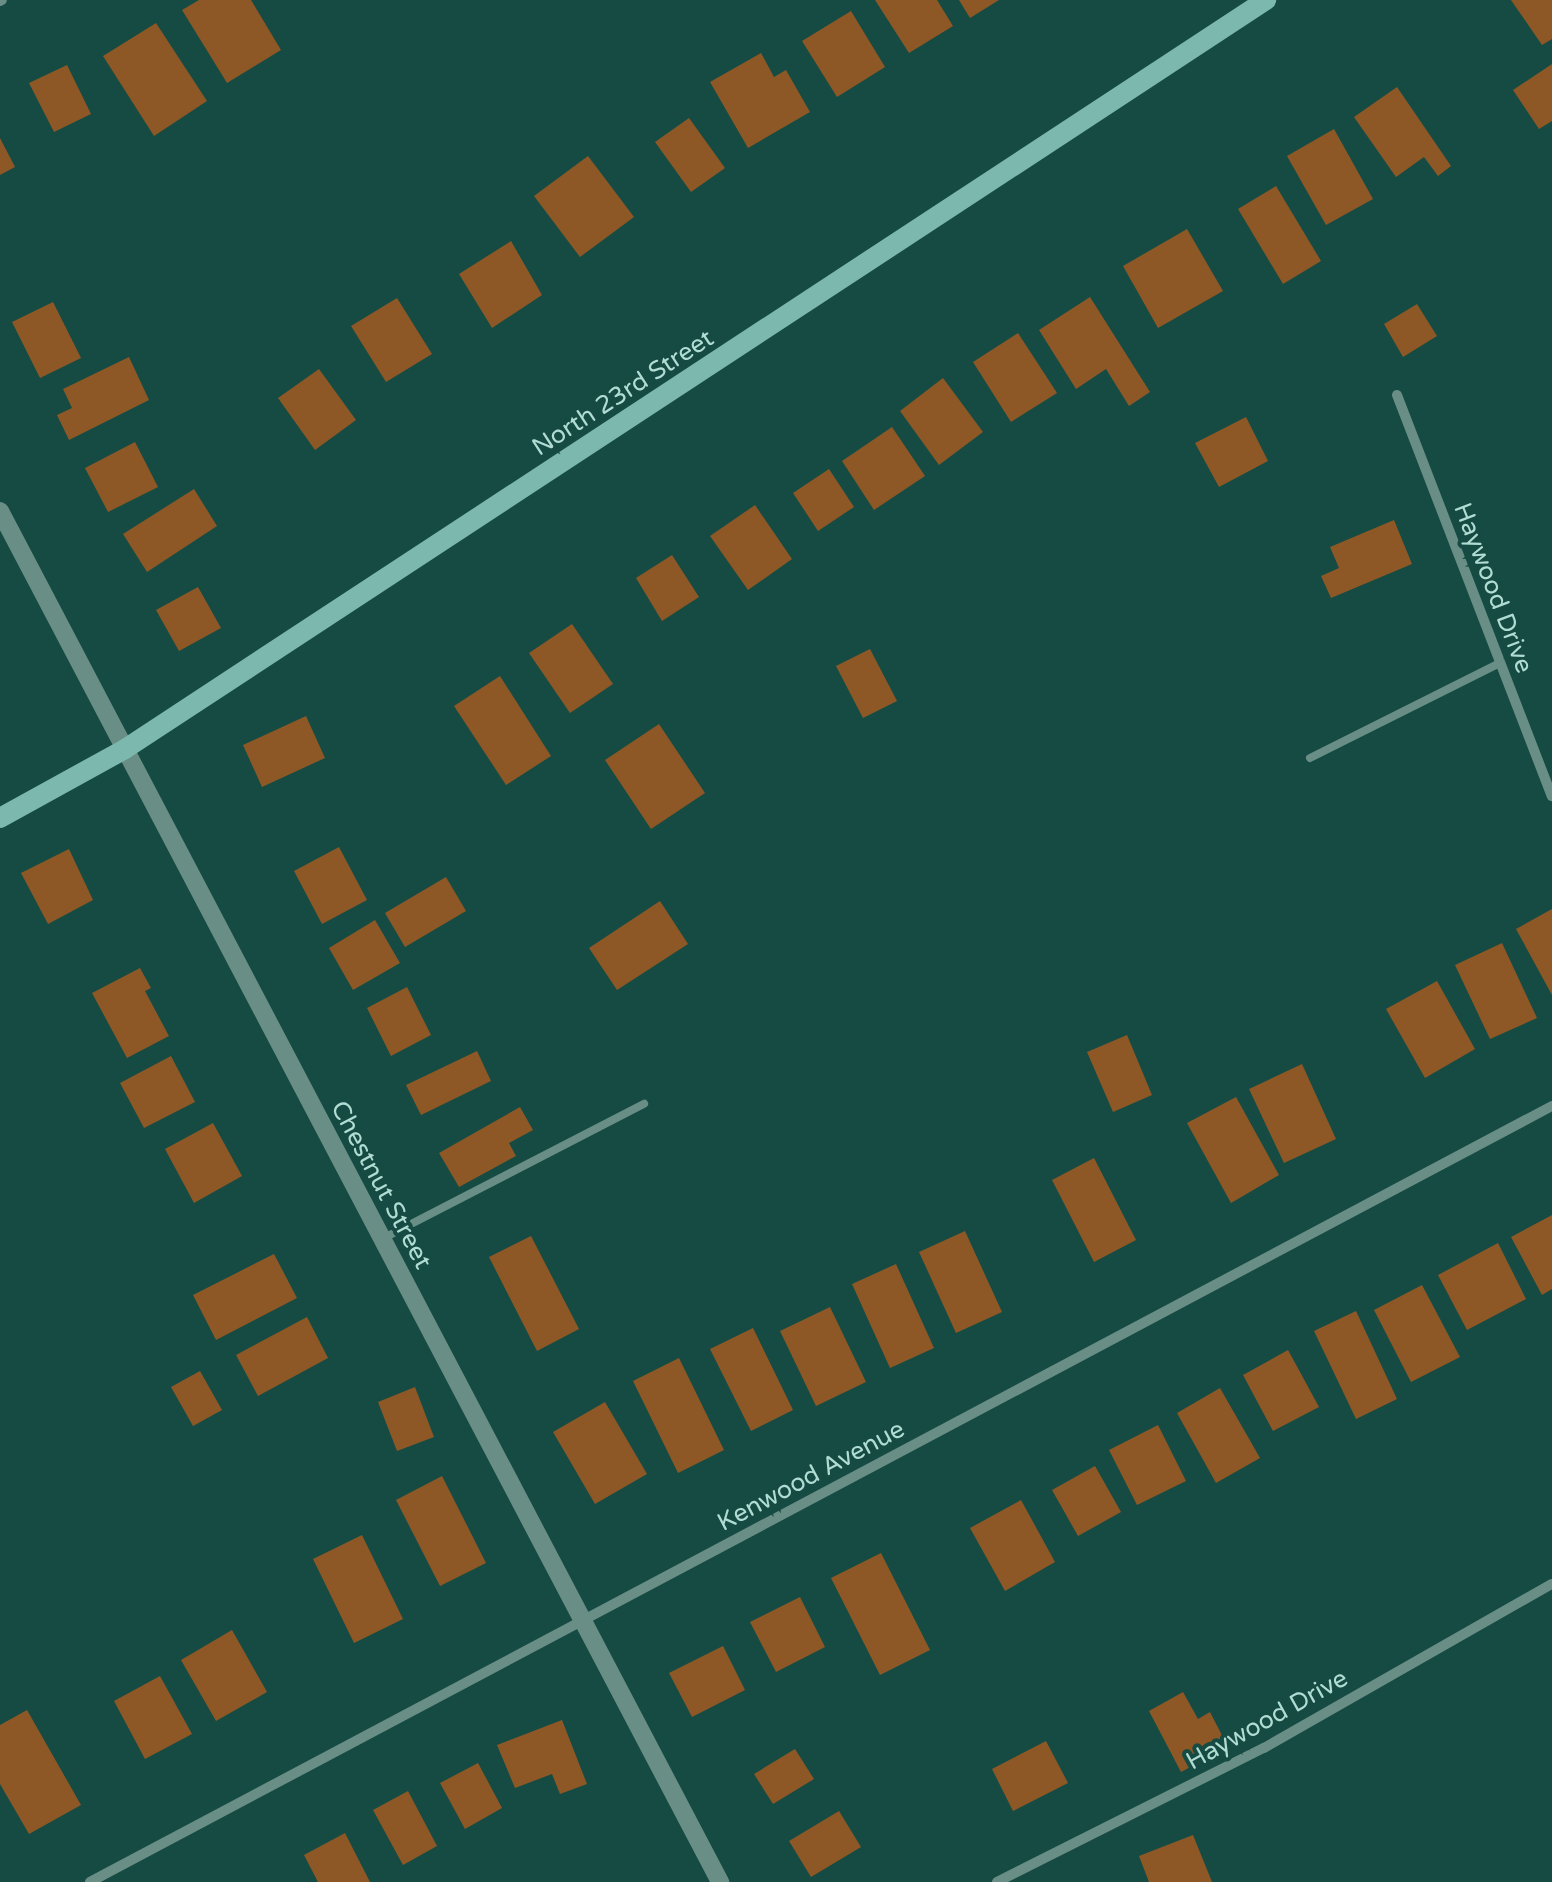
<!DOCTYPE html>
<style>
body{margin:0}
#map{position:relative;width:1552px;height:1882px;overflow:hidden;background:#164b43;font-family:"Varela Round",sans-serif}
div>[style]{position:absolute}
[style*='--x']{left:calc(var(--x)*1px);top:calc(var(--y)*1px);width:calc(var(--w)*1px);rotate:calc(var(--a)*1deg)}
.building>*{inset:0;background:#8d5826}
.service>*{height:8px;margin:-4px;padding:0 4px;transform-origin:4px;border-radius:4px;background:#698e86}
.minor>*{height:10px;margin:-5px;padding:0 5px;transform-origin:5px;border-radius:5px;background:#698e86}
.tertiary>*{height:18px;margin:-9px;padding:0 9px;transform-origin:9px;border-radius:9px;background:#698e86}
.secondary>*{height:20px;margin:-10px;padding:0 10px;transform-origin:10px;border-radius:10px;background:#7cb8ad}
span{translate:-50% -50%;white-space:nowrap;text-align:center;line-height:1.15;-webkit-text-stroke:8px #164b43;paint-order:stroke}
.street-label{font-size:25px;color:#b0dcd3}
</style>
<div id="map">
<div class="building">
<div style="clip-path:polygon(199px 0,251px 0,281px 50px,227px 83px,182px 10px)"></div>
<div style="clip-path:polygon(875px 0,937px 0,953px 26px,909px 53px)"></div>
<div style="clip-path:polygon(959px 0,999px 0,970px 18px)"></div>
<div style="clip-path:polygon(1511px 0,1552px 0,1552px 39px,1542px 45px)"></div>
<div style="clip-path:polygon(851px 11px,885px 67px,837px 97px,802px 41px)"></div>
<div style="clip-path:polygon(156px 23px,207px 101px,154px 136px,103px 56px)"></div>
<div style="clip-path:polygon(761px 53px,774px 77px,786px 70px,810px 112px,748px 148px,710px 82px)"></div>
<div style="clip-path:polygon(1552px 64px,1552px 121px,1539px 129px,1513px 90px)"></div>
<div style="clip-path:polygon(67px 65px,91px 114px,54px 132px,29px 83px)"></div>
<div style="clip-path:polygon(1397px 87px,1451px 166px,1438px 176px,1424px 157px,1396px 177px,1354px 117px)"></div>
<div style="clip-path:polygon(689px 118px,725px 168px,691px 192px,655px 142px)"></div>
<div style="clip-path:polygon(1334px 129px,1373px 199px,1326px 225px,1287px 156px)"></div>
<div style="clip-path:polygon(0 138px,15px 167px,0 175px)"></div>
<div style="clip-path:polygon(588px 156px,634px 217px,580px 257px,534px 196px)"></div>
<div style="clip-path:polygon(1276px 186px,1321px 261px,1283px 284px,1238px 209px)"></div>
<div style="clip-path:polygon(1187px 229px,1223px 291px,1158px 328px,1123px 266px)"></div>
<div style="clip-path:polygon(511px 241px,542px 295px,492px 328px,459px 274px)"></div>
<div style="clip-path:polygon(1090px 297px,1150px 392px,1129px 406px,1106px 369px,1076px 389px,1039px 330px)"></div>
<div style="clip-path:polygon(397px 298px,432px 354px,386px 382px,351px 326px)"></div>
<div style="clip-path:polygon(53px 302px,81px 358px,40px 378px,12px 322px)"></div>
<div style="clip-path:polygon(1417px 304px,1437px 336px,1403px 357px,1384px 324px)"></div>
<div style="clip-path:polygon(1018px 333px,1057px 393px,1011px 422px,973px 362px)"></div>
<div style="clip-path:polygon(129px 357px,149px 400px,69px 440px,57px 415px,72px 408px,63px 389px)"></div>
<div style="clip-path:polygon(319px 369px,356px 420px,315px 450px,278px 398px)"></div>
<div style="clip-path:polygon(943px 378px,983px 432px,939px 465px,900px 411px)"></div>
<div style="clip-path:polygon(1246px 417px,1268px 461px,1219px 487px,1195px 443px)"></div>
<div style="clip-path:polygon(892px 427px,925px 476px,874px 510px,842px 461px)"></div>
<div style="clip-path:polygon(135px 442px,158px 487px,108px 512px,85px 468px)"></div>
<div style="clip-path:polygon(829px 469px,854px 507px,818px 531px,793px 493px)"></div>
<div style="clip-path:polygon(194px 489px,217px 526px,147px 572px,123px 534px)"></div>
<div style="clip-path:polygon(755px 505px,792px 559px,748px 590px,710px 536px)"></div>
<div style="clip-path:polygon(1394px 520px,1412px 564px,1331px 598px,1321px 576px,1339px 568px,1330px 547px)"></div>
<div style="clip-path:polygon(672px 555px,699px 597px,662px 621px,636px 578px)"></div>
<div style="clip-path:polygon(198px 587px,221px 628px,179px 651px,156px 610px)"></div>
<div style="clip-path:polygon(572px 624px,613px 684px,570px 713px,529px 653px)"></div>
<div style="clip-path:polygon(870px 649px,897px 701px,863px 718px,836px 666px)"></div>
<div style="clip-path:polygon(500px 676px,551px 756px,506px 785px,454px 706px)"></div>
<div style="clip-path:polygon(306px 716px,325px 758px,262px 787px,243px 745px)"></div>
<div style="clip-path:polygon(659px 724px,705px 793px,651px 829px,605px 760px)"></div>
<div style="clip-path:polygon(339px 847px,367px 900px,322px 924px,294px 871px)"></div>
<div style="clip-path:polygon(69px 849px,93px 900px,48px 924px,21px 873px)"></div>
<div style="clip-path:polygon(446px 877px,466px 911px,405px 947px,385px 913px)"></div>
<div style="clip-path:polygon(660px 901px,688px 944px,617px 990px,589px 948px)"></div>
<div style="clip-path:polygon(1552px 909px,1552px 995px,1516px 929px)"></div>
<div style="clip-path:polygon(375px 920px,400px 963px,353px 990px,329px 948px)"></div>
<div style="clip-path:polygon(1502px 943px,1537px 1018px,1490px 1039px,1455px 965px)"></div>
<div style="clip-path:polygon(140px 968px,151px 988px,145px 991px,169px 1036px,127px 1058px,92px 993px)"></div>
<div style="clip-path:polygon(1437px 981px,1475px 1049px,1425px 1078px,1386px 1009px)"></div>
<div style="clip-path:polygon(407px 987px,431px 1035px,391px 1056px,367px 1008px)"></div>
<div style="clip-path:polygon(1127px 1035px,1152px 1095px,1113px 1112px,1087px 1052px)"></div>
<div style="clip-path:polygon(477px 1051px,491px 1081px,421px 1115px,406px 1085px)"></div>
<div style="clip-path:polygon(171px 1056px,195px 1102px,144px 1128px,120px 1083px)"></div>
<div style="clip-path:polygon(1302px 1064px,1336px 1139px,1284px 1163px,1249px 1089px)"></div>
<div style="clip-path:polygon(1236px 1097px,1279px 1175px,1231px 1203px,1187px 1123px)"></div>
<div style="clip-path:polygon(520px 1107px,533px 1130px,509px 1143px,516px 1156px,459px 1187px,439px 1153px)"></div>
<div style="clip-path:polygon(213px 1123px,242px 1176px,194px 1203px,165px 1149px)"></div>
<div style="clip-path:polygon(1094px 1158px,1136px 1240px,1094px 1262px,1052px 1180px)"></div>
<div style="clip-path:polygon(1552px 1215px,1552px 1289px,1542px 1295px,1511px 1237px)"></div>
<div style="clip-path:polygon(965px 1231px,1002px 1312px,956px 1333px,919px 1252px)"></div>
<div style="clip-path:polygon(531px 1236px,579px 1329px,537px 1351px,489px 1257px)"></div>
<div style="clip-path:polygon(1498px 1243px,1526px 1299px,1467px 1330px,1438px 1275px)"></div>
<div style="clip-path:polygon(274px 1254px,297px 1298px,216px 1340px,193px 1295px)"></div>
<div style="clip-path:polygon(896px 1264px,934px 1348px,890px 1368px,852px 1284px)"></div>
<div style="clip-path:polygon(1422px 1285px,1460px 1357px,1411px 1382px,1374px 1310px)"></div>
<div style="clip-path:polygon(830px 1307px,866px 1382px,816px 1406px,780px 1331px)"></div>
<div style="clip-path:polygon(1356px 1311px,1397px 1399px,1356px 1419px,1314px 1331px)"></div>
<div style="clip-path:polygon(307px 1317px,328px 1358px,258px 1396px,236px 1355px)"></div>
<div style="clip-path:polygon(753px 1328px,793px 1410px,751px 1431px,710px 1349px)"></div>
<div style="clip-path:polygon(1288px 1350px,1319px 1407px,1273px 1431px,1243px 1375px)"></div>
<div style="clip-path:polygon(679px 1358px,724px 1450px,678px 1473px,633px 1381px)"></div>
<div style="clip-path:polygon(200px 1371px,222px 1410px,193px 1426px,171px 1387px)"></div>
<div style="clip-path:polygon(415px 1387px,434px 1437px,397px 1451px,378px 1402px)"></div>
<div style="clip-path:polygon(1220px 1388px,1260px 1458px,1216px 1483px,1177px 1413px)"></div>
<div style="clip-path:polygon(605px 1402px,647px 1474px,595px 1504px,553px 1432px)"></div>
<div style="clip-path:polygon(1158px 1425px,1186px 1481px,1137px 1505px,1109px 1450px)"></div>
<div style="clip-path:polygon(1095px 1466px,1121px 1512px,1078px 1536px,1052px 1490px)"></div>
<div style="clip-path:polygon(442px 1476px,486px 1563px,440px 1586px,396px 1500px)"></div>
<div style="clip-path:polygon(1021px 1500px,1055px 1562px,1005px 1591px,970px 1528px)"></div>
<div style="clip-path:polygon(362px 1535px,403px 1619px,354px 1643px,313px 1559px)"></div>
<div style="clip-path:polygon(881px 1553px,930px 1650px,880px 1675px,831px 1578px)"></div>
<div style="clip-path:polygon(800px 1597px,825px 1647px,776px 1672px,750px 1622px)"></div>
<div style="clip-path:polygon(232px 1630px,267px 1692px,216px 1721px,181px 1660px)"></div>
<div style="clip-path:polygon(723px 1646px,745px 1690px,692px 1717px,669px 1673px)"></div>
<div style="clip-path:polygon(160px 1676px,192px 1734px,145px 1759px,114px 1701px)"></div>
<div style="clip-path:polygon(1183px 1692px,1198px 1719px,1210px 1712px,1228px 1747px,1181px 1772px,1149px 1711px)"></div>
<div style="clip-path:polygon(27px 1710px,81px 1805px,29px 1834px,0 1784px,0 1725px)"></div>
<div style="clip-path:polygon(562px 1720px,587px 1784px,560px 1794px,552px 1774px,515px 1788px,497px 1745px)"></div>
<div style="clip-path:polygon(1046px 1741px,1068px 1783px,1013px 1811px,992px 1769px)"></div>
<div style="clip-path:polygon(795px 1749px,814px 1779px,773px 1804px,754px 1774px)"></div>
<div style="clip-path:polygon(478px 1763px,502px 1808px,465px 1829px,440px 1783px)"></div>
<div style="clip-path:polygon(408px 1791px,437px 1846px,403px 1865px,373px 1810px)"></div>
<div style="clip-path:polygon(839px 1811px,861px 1847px,811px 1877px,789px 1841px)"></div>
<div style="clip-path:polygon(345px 1833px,370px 1882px,318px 1882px,304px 1855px)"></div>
<div style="clip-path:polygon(1193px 1835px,1212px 1882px,1149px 1882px,1139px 1856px)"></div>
</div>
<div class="service">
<div style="--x:1310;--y:758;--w:212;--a:-26.6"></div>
<div style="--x:382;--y:1239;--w:295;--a:-27.3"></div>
</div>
<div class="minor">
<div style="--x:0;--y:1;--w:2;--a:-27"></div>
<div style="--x:1397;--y:395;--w:430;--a:68.9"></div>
<div style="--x:90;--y:1882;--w:1655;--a:-27.96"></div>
<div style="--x:997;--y:1882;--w:299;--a:-26.7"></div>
<div style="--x:1264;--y:1748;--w:331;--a:-29.7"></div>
</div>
<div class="tertiary">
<div style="--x:0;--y:511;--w:1549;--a:62.29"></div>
</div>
<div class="secondary">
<div style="--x:0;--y:818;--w:143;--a:-28.9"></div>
<div style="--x:125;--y:749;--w:1365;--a:-33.28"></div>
</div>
<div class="street-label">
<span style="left:623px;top:393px;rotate:-33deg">North 23rd Street</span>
<span style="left:1493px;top:588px;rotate:69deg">Haywood Drive</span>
<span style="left:381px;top:1185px;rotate:62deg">Chestnut Street</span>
<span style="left:811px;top:1476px;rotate:-28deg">Kenwood Avenue</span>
<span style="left:1267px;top:1720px;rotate:-29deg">Haywood Drive</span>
</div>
</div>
